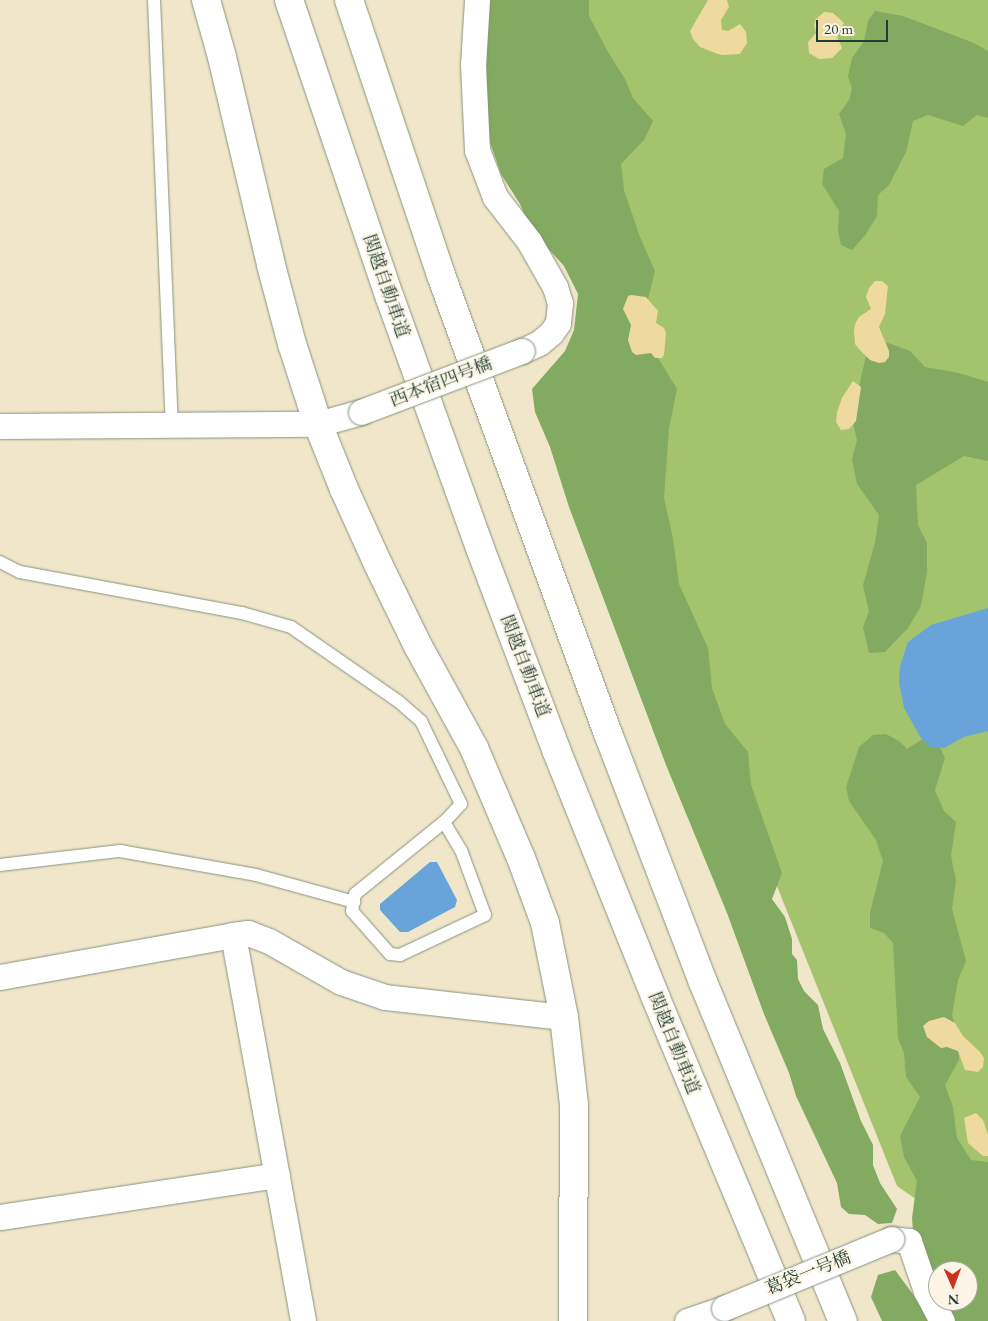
<!DOCTYPE html>
<meta charset="utf-8">
<style>
body{margin:0}
#map{position:relative;width:988px;height:1321px;overflow:hidden;background:#f0e7ca;font-family:"EB Garamond","Noto Serif JP",serif}
div>[style]{position:absolute}
[style*='--x']{left:calc(var(--x)*1px);top:calc(var(--y)*1px);width:calc(var(--w)*1px);rotate:calc(var(--a)*1deg)}
.green>*{inset:0;background:#a3c46c}
.forest>*{inset:0;background:#82aa60}
.sand>*{inset:0;background:#eeda9e}
.water>*{inset:0;background:#68a4d9}
.roads{filter:drop-shadow(0 0 1px #88927f) drop-shadow(0 0 1px #88927f)}
.lane>*{height:12px;margin:-6px;padding:0 6px;transform-origin:6px;border-radius:6px;background:#fff}
.street>*{height:25px;margin:-12.5px;padding:0 12.5px;transform-origin:12.5px;border-radius:12.5px;background:#fff}
.secondary>*{height:28px;margin:-14px;padding:0 14px;transform-origin:14px;border-radius:14px;background:#fff}
.highway>*{height:28px;margin:-14px;padding:0 14px;transform-origin:14px;border-radius:14px;background:#fff}
.bridges{filter:drop-shadow(0 0 1px #88927f) drop-shadow(0 0 1px #88927f)}
.street-bridge>*{height:25px;margin:-12.5px;padding:0 12.5px;transform-origin:12.5px;border-radius:12.5px;background:#fff}
span{translate:-50% -50%;white-space:nowrap;text-align:center;line-height:1.15;-webkit-text-stroke:4px #fcf5e5;paint-order:stroke}
.street-label{font-size:18px;color:#1f3d34}
.north{position:absolute;left:928px;top:1261px;width:50px;height:50px;box-sizing:border-box;background:#fcf5e5;border:1px solid #a4ab9e;border-radius:50%;rotate:178deg;font-size:14px;font-weight:700;line-height:20px;text-align:center;color:#1f3d34}
.north::after{content:'';display:block;margin:auto;width:18px;height:22px;background:#c8321e;clip-path:polygon(50% 0,100% 100%,50% 72%,0 100%)}
.scale{position:absolute;left:816px;top:20px;width:72px;height:22px;box-sizing:border-box;border:2px solid #1f3d34;border-top:0;padding-left:6px;font-size:15px;line-height:18px;white-space:nowrap;color:#1f3d34;-webkit-text-stroke:4px #fcf5e5;paint-order:stroke}
</style>
<div id="map">
<div class="green">
<div style="clip-path:polygon(550px 0,988px 0,988px 1266px,977px 1241px,897px 1186px,668px 614px)"></div>
</div>
<div class="forest">
<div style="clip-path:polygon(487px 0,589px 0,589px 16px,608px 52px,625px 79px,633px 98px,653px 121px,644px 140px,621px 164px,624px 190px,640px 237px,655px 271px,645px 311px,649px 343px,677px 389px,669px 428px,664px 498px,673px 538px,679px 584px,708px 648px,712px 688px,725px 724px,748px 752px,751px 785px,782px 873px,772px 899px,785px 917px,792px 939px,792px 954px,797px 960px,798px 979px,804px 991px,818px 1005px,823px 1029px,840px 1063px,861px 1121px,873px 1145px,873px 1165px,880px 1183px,897px 1209px,892px 1223px,878px 1224px,865px 1215px,849px 1214px,841px 1207px,837px 1183px,796px 1096px,789px 1073px,764px 1014px,727px 913px,666px 765px,569px 507px,550px 447px,535px 412px,532px 389px,565px 351px,574px 330px,578px 294px,564px 266px,532px 231px,520px 204px,501px 174px,486px 131px)"></div>
<div style="clip-path:polygon(875px 11px,903px 16px,974px 43px,988px 51px,988px 118px,977px 115px,963px 126px,928px 115px,913px 121px,906px 152px,889px 185px,878px 195px,877px 216px,866px 234px,852px 250px,841px 245px,838px 230px,839px 211px,822px 184px,824px 169px,843px 158px,846px 134px,839px 114px,849px 100px,852px 89px,848px 76px,852px 58px,864px 41px,868px 21px)"></div>
<div style="clip-path:polygon(869px 342px,888px 343px,910px 351px,925px 367px,959px 373px,988px 382px,988px 461px,964px 456px,916px 485px,918px 525px,927px 543px,927px 572px,921px 606px,908px 628px,885px 652px,869px 653px,863px 627px,869px 611px,863px 585px,875px 543px,879px 515px,857px 484px,852px 459px,857px 440px,852px 418px)"></div>
<div style="clip-path:polygon(886px 734px,899px 741px,907px 749px,929px 735px,936px 739px,945px 758px,935px 790px,944px 811px,956px 822px,951px 856px,956px 881px,952px 909px,966px 961px,958px 980px,952px 1015px,958px 1036px,959px 1060px,945px 1085px,953px 1107px,957px 1138px,971px 1160px,988px 1162px,988px 1321px,954px 1321px,944px 1301px,968px 1301px,968px 1271px,938px 1271px,938px 1289px,913px 1232px,912px 1218px,917px 1181px,904px 1157px,900px 1136px,920px 1097px,906px 1077px,904px 1053px,898px 1038px,893px 943px,884px 933px,870px 928px,870px 913px,883px 861px,876px 840px,849px 801px,846px 787px,859px 747px,873px 735px)"></div>
<div style="clip-path:polygon(895px 1270px,912px 1293px,930px 1321px,882px 1321px,871px 1297px,878px 1275px)"></div>
</div>
<div class="sand">
<div style="clip-path:polygon(708px 0,727px 0,729px 7px,721px 20px,722px 30px,728px 31px,740px 24px,746px 32px,747px 43px,740px 54px,722px 55px,715px 53px,700px 47px,693px 39px,690px 31px)"></div>
<div style="clip-path:polygon(824px 12px,833px 13px,844px 23px,837px 37px,842px 48px,832px 58px,819px 59px,809px 53px,808px 42px,816px 33px,814px 25px,816px 19px)"></div>
<div style="clip-path:polygon(875px 281px,882px 281px,888px 286px,885px 314px,879px 327px,889px 351px,889px 357px,885px 362px,879px 363px,870px 360px,858px 348px,855px 344px,854px 331px,855px 324px,859px 317px,871px 309px,866px 297px,869px 288px)"></div>
<div style="clip-path:polygon(631px 295px,646px 297px,658px 311px,656px 323px,664px 328px,666px 333px,664px 355px,662px 358px,655px 358px,651px 353px,636px 355px,632px 352px,628px 340px,631px 325px,623px 309px,628px 296px)"></div>
<div style="clip-path:polygon(853px 381px,861px 387px,856px 421px,849px 429px,841px 430px,836px 422px,837px 412px,842px 398px)"></div>
<div style="clip-path:polygon(944px 1017px,955px 1023px,963px 1036px,980px 1052px,984px 1058px,983px 1067px,978px 1072px,965px 1070px,958px 1051px,947px 1047px,941px 1048px,927px 1037px,923px 1026px,929px 1021px)"></div>
<div style="clip-path:polygon(976px 1113px,983px 1120px,988px 1135px,988px 1156px,983px 1156px,968px 1143px,964px 1118px)"></div>
</div>
<div class="water">
<div style="clip-path:polygon(988px 608px,988px 731px,964px 737px,944px 748px,931px 747px,922px 740px,904px 708px,899px 683px,900px 666px,908px 642px,931px 625px)"></div>
<div style="clip-path:polygon(430px 862px,437px 862px,457px 900px,455px 907px,408px 932px,400px 932px,380px 910px,380px 904px)"></div>
</div>
<div class="roads">
<div class="lane">
<div style="--x:154;--y:0;--w:424;--a:87.6"></div>
<div style="--x:0;--y:562;--w:22;--a:27"></div>
<div style="--x:20;--y:572;--w:226;--a:10.5"></div>
<div style="--x:242;--y:613;--w:51;--a:15.9"></div>
<div style="--x:291;--y:627;--w:130;--a:34.7"></div>
<div style="--x:398;--y:701;--w:30;--a:41"></div>
<div style="--x:421;--y:721;--w:92;--a:64.3"></div>
<div style="--x:461;--y:804;--w:25;--a:133"></div>
<div style="--x:444;--y:822;--w:33;--a:59"></div>
<div style="--x:461;--y:850;--w:69;--a:69.7"></div>
<div style="--x:485;--y:915;--w:94;--a:154.8"></div>
<div style="--x:400;--y:955;--w:10;--a:-174"></div>
<div style="--x:390;--y:954;--w:57;--a:-131.5"></div>
<div style="--x:352;--y:911;--w:17;--a:-80"></div>
<div style="--x:355;--y:894;--w:114;--a:-39"></div>
<div style="--x:0;--y:865;--w:121;--a:-6.7"></div>
<div style="--x:120;--y:851;--w:138;--a:10"></div>
<div style="--x:256;--y:875;--w:102;--a:15.4"></div>
</div>
<div class="street">
<div style="--x:477;--y:0;--w:65;--a:93.5"></div>
<div style="--x:473;--y:65;--w:85;--a:87.3"></div>
<div style="--x:477;--y:150;--w:50;--a:69"></div>
<div style="--x:495;--y:197;--w:56;--a:52.3"></div>
<div style="--x:529;--y:241;--w:53;--a:60.5"></div>
<div style="--x:555;--y:287;--w:17;--a:73"></div>
<div style="--x:560;--y:303;--w:20;--a:96"></div>
<div style="--x:558;--y:323;--w:12;--a:125"></div>
<div style="--x:551;--y:333;--w:16;--a:140"></div>
<div style="--x:539;--y:343;--w:19;--a:155"></div>
<div style="--x:0;--y:426;--w:318;--a:-0.4"></div>
<div style="--x:318;--y:424;--w:45;--a:-15.6"></div>
<div style="--x:233;--y:935;--w:15;--a:-8"></div>
<div style="--x:248;--y:933;--w:22;--a:21"></div>
<div style="--x:269;--y:941;--w:83;--a:29.7"></div>
<div style="--x:341;--y:982;--w:46;--a:18.8"></div>
<div style="--x:385;--y:997;--w:180;--a:6.4"></div>
<div style="--x:0;--y:977;--w:237;--a:-10.2"></div>
<div style="--x:233;--y:935;--w:392;--a:79.7"></div>
<div style="--x:0;--y:1217;--w:280;--a:-8.6"></div>
<div style="--x:891;--y:1239;--w:18;--a:6"></div>
<div style="--x:909;--y:1241;--w:53;--a:71.2"></div>
<div style="--x:926;--y:1291;--w:34;--a:62"></div>
<div style="--x:687;--y:1321;--w:39;--a:-19"></div>
</div>
<div class="secondary">
<div style="--x:206;--y:0;--w:59;--a:74.3"></div>
<div style="--x:222;--y:57;--w:214;--a:76.7"></div>
<div style="--x:271;--y:265;--w:82;--a:75.1"></div>
<div style="--x:292;--y:344;--w:84;--a:72"></div>
<div style="--x:318;--y:424;--w:70;--a:68.2"></div>
<div style="--x:344;--y:489;--w:82;--a:65.6"></div>
<div style="--x:378;--y:564;--w:91;--a:64"></div>
<div style="--x:418;--y:646;--w:116;--a:61.2"></div>
<div style="--x:474;--y:748;--w:120;--a:66.9"></div>
<div style="--x:521;--y:858;--w:69;--a:69.7"></div>
<div style="--x:545;--y:923;--w:96;--a:78.6"></div>
<div style="--x:564;--y:1017;--w:89;--a:83.5"></div>
<div style="--x:574;--y:1105;--w:216;--a:90.3"></div>
</div>
<div class="highway">
<div style="--x:289;--y:0;--w:315;--a:71.3"></div>
<div style="--x:390;--y:298;--w:266;--a:70.2"></div>
<div style="--x:480;--y:548;--w:218;--a:69.3"></div>
<div style="--x:557;--y:752;--w:263;--a:68.1"></div>
<div style="--x:655;--y:996;--w:352;--a:67.3"></div>
<div style="--x:349;--y:0;--w:290;--a:71.5"></div>
<div style="--x:441;--y:275;--w:491;--a:70"></div>
<div style="--x:609;--y:736;--w:263;--a:69.1"></div>
<div style="--x:703;--y:982;--w:367;--a:67.6"></div>
</div>
</div>
<div class="bridges">
<div class="street-bridge">
<div style="--x:361;--y:412;--w:172;--a:-20.8"></div>
<div style="--x:724;--y:1308;--w:181;--a:-22.4"></div>
</div>
</div>
<div class="street-label">
<span style="left:386px;top:286px;rotate:71deg">関越自動車道</span>
<span style="left:441px;top:382px;rotate:-21deg">西本宿四号橋</span>
<span style="left:525px;top:666px;rotate:69deg">関越自動車道</span>
<span style="left:674px;top:1043px;rotate:68deg">関越自動車道</span>
<span style="left:808px;top:1273px;rotate:-22deg">葛袋一号橋</span>
</div>
<div class="north">N</div>
<div class="scale">20 m</div>
</div>
